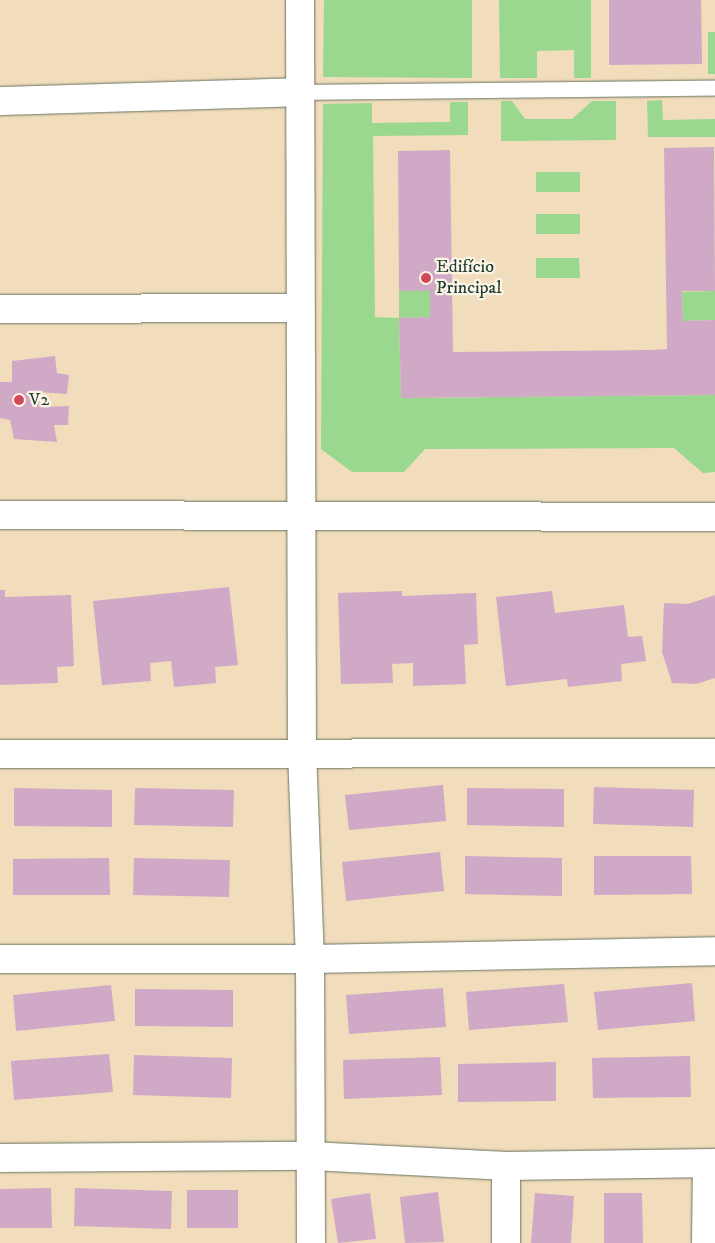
<!DOCTYPE html>
<meta charset="utf-8">
<style>
body{margin:0}
#map{position:relative;width:715px;height:1243px;overflow:hidden;background:#f1dcbb;font-family:"IM FELL DW Pica",serif}
div>[style]{position:absolute}
[style*='--x']{left:calc(var(--x)*1px);top:calc(var(--y)*1px);width:calc(var(--w)*1px);rotate:calc(var(--a)*1deg)}
.green>*{inset:0;background:#99d88e}
.building>*{inset:0;background:#d0a9c7}
.roads{filter:drop-shadow(0 0 1px #687563) drop-shadow(0 0 1px #687563)}
.lane>*{height:15px;margin:-7.5px;padding:0 7.5px;transform-origin:7.5px;border-radius:7.5px;background:#fff}
.street>*{height:28px;margin:-14px;padding:0 14px;transform-origin:14px;border-radius:14px;background:#fff}
.dots>*{width:14px;height:14px;translate:-50% -50%;box-sizing:border-box;border:2px solid #fcf5e5;border-radius:50%}
span{translate:-50% -50%;white-space:nowrap;text-align:center;line-height:1.15;-webkit-text-stroke:4.5px #fcf5e5;paint-order:stroke}
.poi-label{font-size:18px;color:#1f3d34}
.left{translate:0 -50%;text-align:left}
</style>
<div id="map">
<div class="green">
<div style="clip-path:polygon(324px 0,472px 0,472px 78px,323px 77px)"></div>
<div style="clip-path:polygon(499px 0,591px 0,591px 78px,574px 78px,574px 50px,537px 51px,537px 78px,500px 78px)"></div>
<div style="clip-path:polygon(708px 32px,715px 32px,715px 74px,708px 74px)"></div>
<div style="clip-path:polygon(662px 100px,663px 120px,715px 119px,715px 137px,648px 137px,647px 101px)"></div>
<div style="clip-path:polygon(501px 101px,512px 101px,525px 119px,572px 119px,592px 101px,616px 101px,616px 140px,501px 141px)"></div>
<div style="clip-path:polygon(450px 102px,468px 102px,468px 135px,373px 136px,375px 317px,399px 318px,399px 291px,430px 291px,430px 317px,399px 318px,401px 398px,715px 395px,715px 472px,703px 473px,674px 448px,425px 449px,404px 472px,352px 472px,321px 449px,323px 104px,372px 103px,372px 123px,450px 122px)"></div>
<div style="clip-path:polygon(536px 172px,580px 172px,580px 192px,536px 192px)"></div>
<div style="clip-path:polygon(536px 214px,580px 214px,580px 234px,536px 234px)"></div>
<div style="clip-path:polygon(536px 258px,579px 258px,580px 278px,536px 278px)"></div>
<div style="clip-path:polygon(715px 291px,715px 320px,683px 321px,682px 292px)"></div>
</div>
<div class="building">
<div style="clip-path:polygon(609px 0,701px 0,702px 64px,609px 65px)"></div>
<div style="clip-path:polygon(714px 147px,715px 291px,682px 291px,683px 321px,715px 320px,715px 395px,401px 398px,399px 318px,430px 317px,430px 291px,399px 291px,398px 151px,450px 150px,453px 352px,649px 350px,667px 349px,664px 148px)"></div>
<div style="clip-path:polygon(55px 356px,57px 373px,69px 375px,67px 394px,38px 392px,40px 407px,69px 406px,68px 425px,54px 425px,57px 442px,14px 439px,10px 420px,0 418px,0 382px,12px 382px,12px 361px)"></div>
<div style="clip-path:polygon(229px 587px,238px 665px,215px 667px,216px 683px,174px 687px,171px 661px,150px 663px,151px 681px,102px 685px,93px 601px)"></div>
<div style="clip-path:polygon(0 590px,5px 590px,5px 597px,71px 595px,74px 666px,57px 667px,58px 683px,0 685px)"></div>
<div style="clip-path:polygon(402px 591px,402px 596px,476px 593px,478px 644px,464px 645px,466px 684px,413px 686px,413px 663px,392px 664px,393px 683px,341px 684px,338px 593px)"></div>
<div style="clip-path:polygon(552px 591px,555px 613px,624px 605px,628px 637px,642px 636px,646px 661px,621px 664px,622px 681px,568px 687px,567px 679px,506px 686px,496px 597px)"></div>
<div style="clip-path:polygon(715px 595px,715px 678px,696px 684px,672px 683px,662px 652px,664px 603px,688px 604px)"></div>
<div style="clip-path:polygon(443px 785px,446px 821px,349px 830px,345px 795px)"></div>
<div style="clip-path:polygon(594px 787px,694px 790px,693px 827px,593px 824px)"></div>
<div style="clip-path:polygon(14px 788px,112px 790px,112px 827px,14px 826px)"></div>
<div style="clip-path:polygon(135px 788px,234px 790px,233px 827px,134px 825px)"></div>
<div style="clip-path:polygon(467px 788px,564px 789px,564px 827px,467px 825px)"></div>
<div style="clip-path:polygon(440px 852px,444px 891px,346px 901px,342px 862px)"></div>
<div style="clip-path:polygon(465px 856px,562px 858px,562px 896px,465px 894px)"></div>
<div style="clip-path:polygon(594px 856px,691px 856px,692px 894px,594px 895px)"></div>
<div style="clip-path:polygon(109px 858px,110px 895px,13px 895px,13px 859px)"></div>
<div style="clip-path:polygon(134px 858px,230px 860px,229px 897px,133px 895px)"></div>
<div style="clip-path:polygon(692px 983px,695px 1021px,598px 1030px,594px 992px)"></div>
<div style="clip-path:polygon(564px 984px,568px 1022px,469px 1030px,466px 992px)"></div>
<div style="clip-path:polygon(111px 985px,115px 1021px,16px 1031px,13px 995px)"></div>
<div style="clip-path:polygon(443px 988px,446px 1027px,349px 1034px,346px 995px)"></div>
<div style="clip-path:polygon(135px 989px,233px 990px,233px 1027px,135px 1026px)"></div>
<div style="clip-path:polygon(109px 1054px,113px 1092px,14px 1100px,11px 1061px)"></div>
<div style="clip-path:polygon(134px 1055px,232px 1058px,231px 1098px,133px 1095px)"></div>
<div style="clip-path:polygon(690px 1056px,691px 1097px,593px 1098px,592px 1058px)"></div>
<div style="clip-path:polygon(440px 1057px,442px 1095px,344px 1099px,343px 1060px)"></div>
<div style="clip-path:polygon(556px 1062px,556px 1101px,458px 1102px,458px 1064px)"></div>
<div style="clip-path:polygon(51px 1188px,52px 1228px,0 1228px,0 1189px)"></div>
<div style="clip-path:polygon(75px 1188px,172px 1191px,171px 1229px,74px 1226px)"></div>
<div style="clip-path:polygon(187px 1190px,238px 1190px,238px 1228px,187px 1228px)"></div>
<div style="clip-path:polygon(438px 1192px,444px 1242px,405px 1243px,400px 1197px)"></div>
<div style="clip-path:polygon(370px 1193px,376px 1239px,338px 1243px,331px 1199px)"></div>
<div style="clip-path:polygon(535px 1193px,574px 1196px,571px 1243px,531px 1243px)"></div>
<div style="clip-path:polygon(604px 1193px,642px 1193px,643px 1243px,604px 1243px)"></div>
</div>
<div class="roads">
<div class="lane">
<div style="--x:300;--y:92;--w:415;--a:-0.6"></div>
</div>
<div class="street">
<div style="--x:300;--y:0;--w:752;--a:89.85"></div>
<div style="--x:302;--y:752;--w:207;--a:87.8"></div>
<div style="--x:310;--y:959;--w:284;--a:89.8"></div>
<div style="--x:0;--y:101;--w:300;--a:-1.7"></div>
<div style="--x:0;--y:309;--w:300;--a:-0.2"></div>
<div style="--x:0;--y:515;--w:715;--a:0.16"></div>
<div style="--x:0;--y:754;--w:715;--a:-0.08"></div>
<div style="--x:0;--y:959;--w:310;--a:0"></div>
<div style="--x:310;--y:959;--w:405;--a:-1.1"></div>
<div style="--x:0;--y:1158;--w:311;--a:-0.4"></div>
<div style="--x:311;--y:1156;--w:195;--a:2.9"></div>
<div style="--x:506;--y:1166;--w:209;--a:-0.8"></div>
<div style="--x:506;--y:1243;--w:77;--a:-90"></div>
<div style="--x:706;--y:1243;--w:79;--a:-89.3"></div>
</div>
</div>
<div class="dots">
<div style="left:426px;top:278px;background:#d1495b"></div>
<div style="left:19px;top:400px;background:#d1495b"></div>
</div>
<div class="poi-label">
<span class="left" style="left:436px;top:278px">Edifício<br>Principal</span>
<span class="left" style="left:29px;top:400px">V2</span>
</div>
</div>
